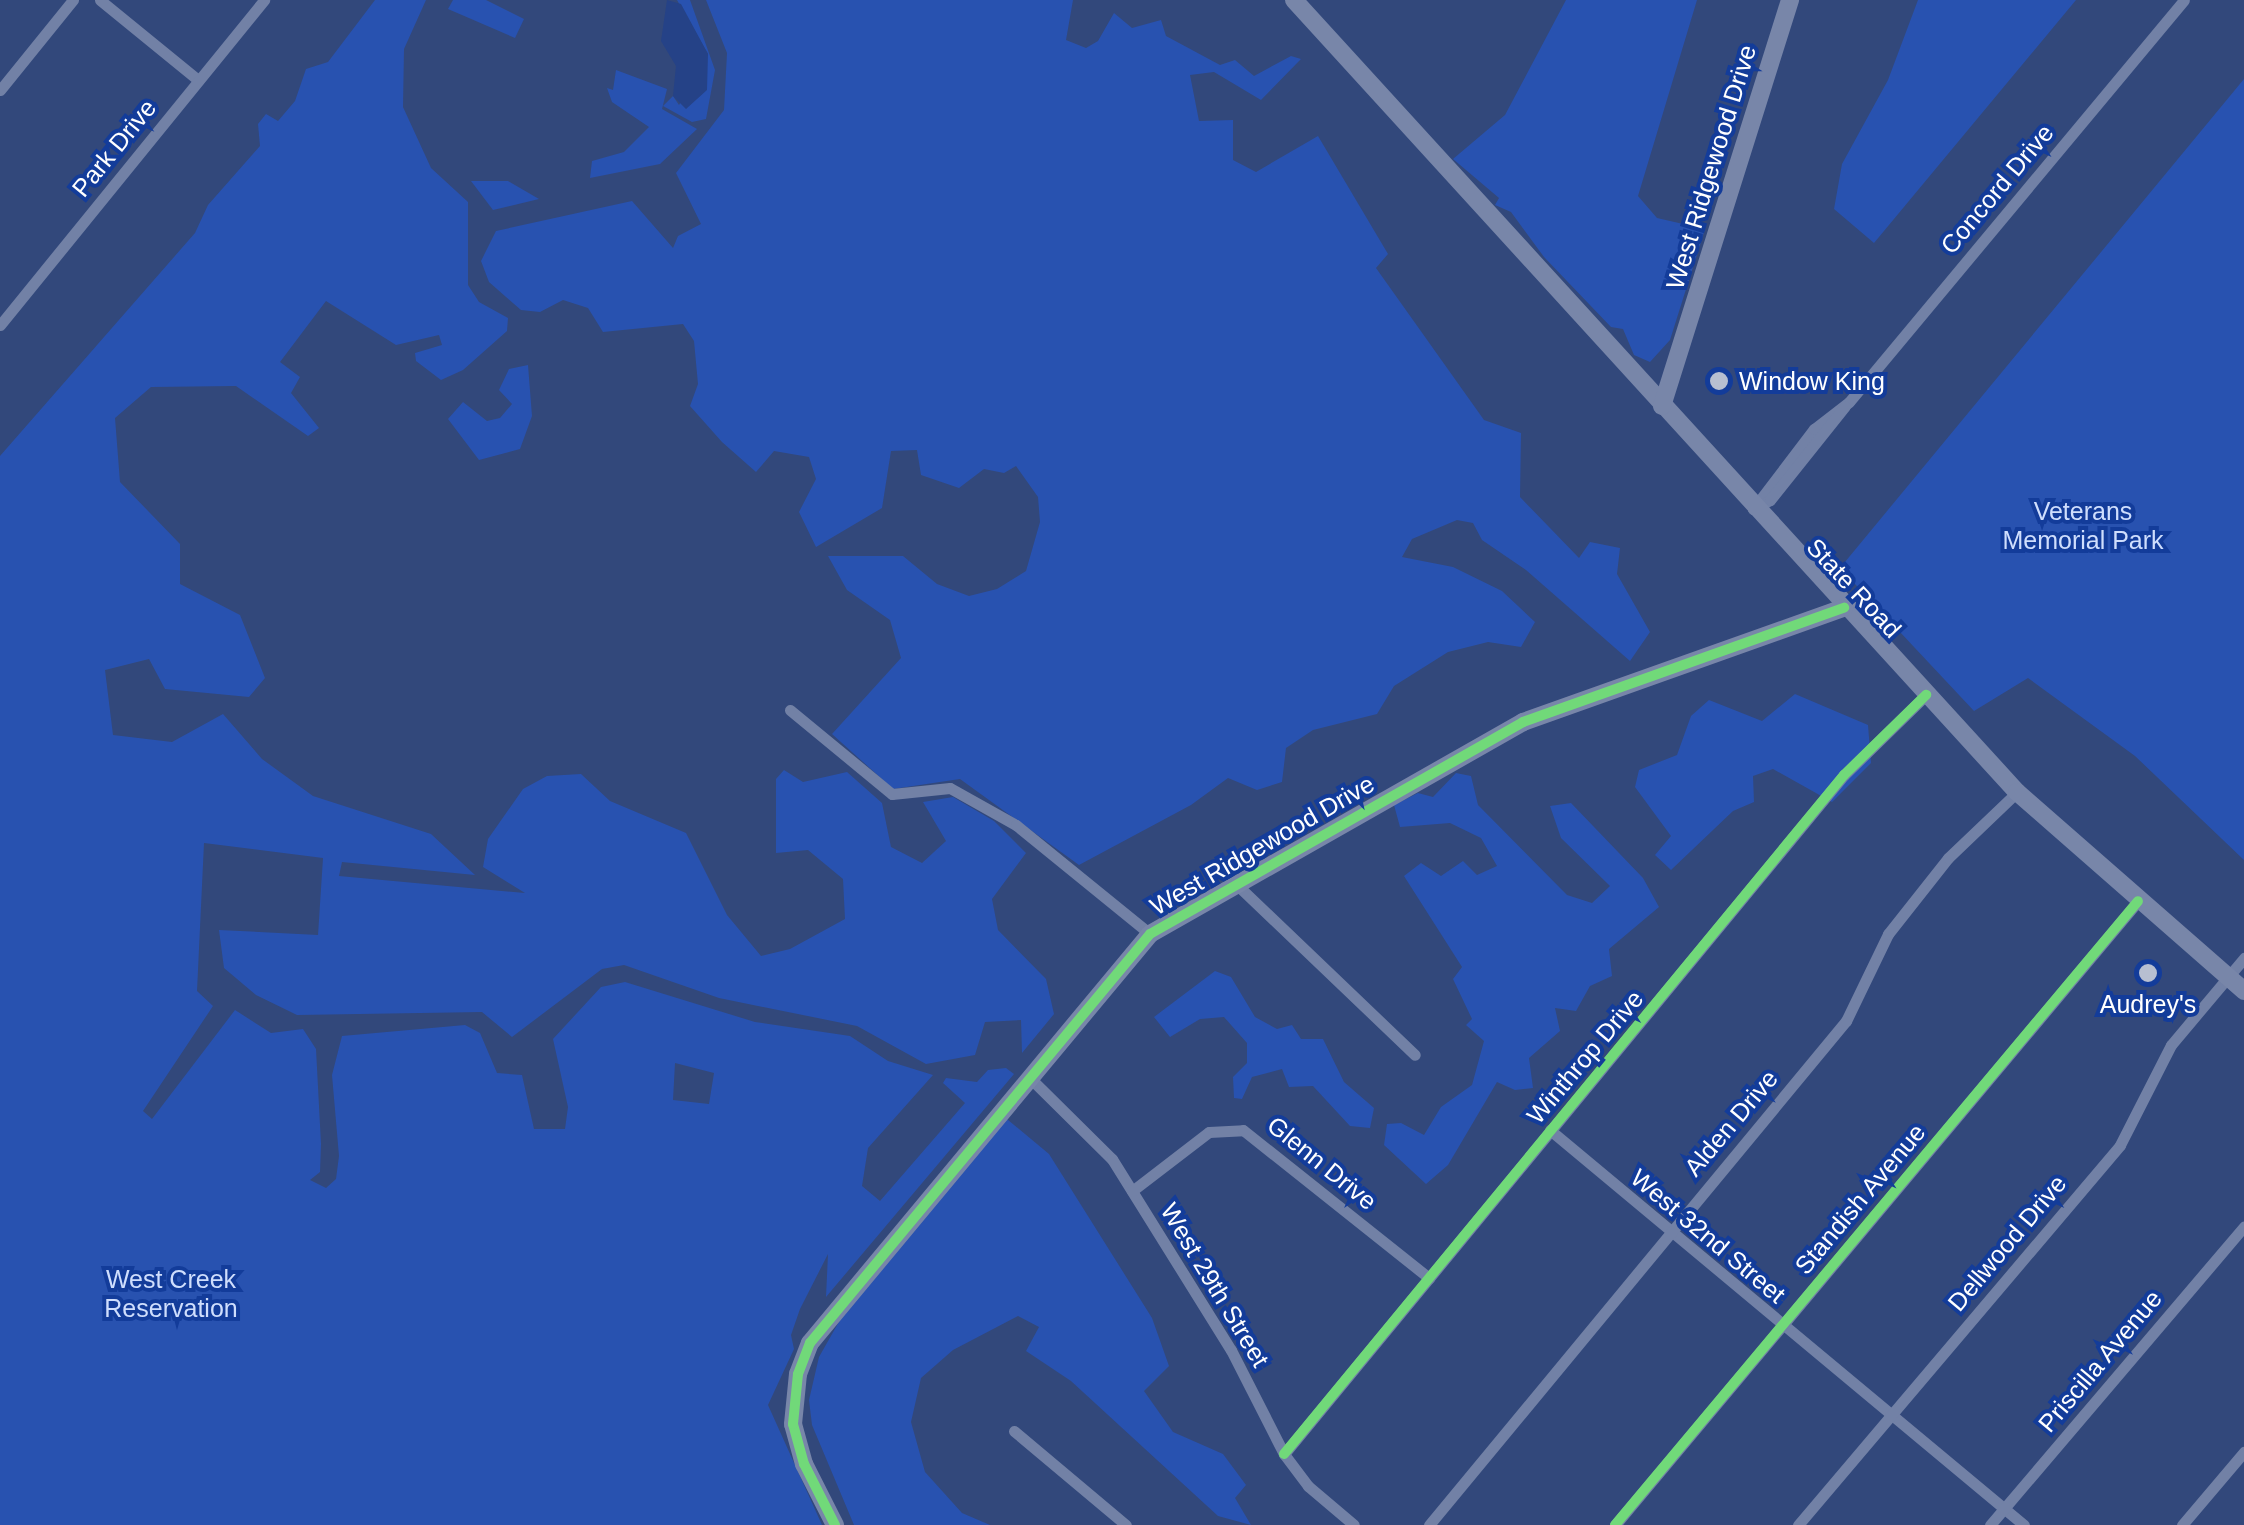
<!DOCTYPE html>
<style>
body{margin:0}
#map{position:relative;width:2244px;height:1525px;overflow:hidden;background:#32487b;font-family:Arial,sans-serif}
div>[style]{position:absolute}
[style*='--x']{left:calc(var(--x)*1px);top:calc(var(--y)*1px);width:calc(var(--w)*1px);rotate:calc(var(--a)*1deg)}
.green>*{inset:0;background:#2852b0}
.water>*{inset:0;background:#254287}
.street>*{height:11px;margin:-5.5px;padding:0 5.5px;transform-origin:5.5px;border-radius:5.5px;background:#7281a6}
.secondary>*{height:18px;margin:-9px;padding:0 9px;transform-origin:9px;border-radius:9px;background:#7886a9}
.cycleway>*{height:10px;margin:-5px;padding:0 5px;transform-origin:5px;border-radius:5px;background:#71d979}
.dots>*{width:28px;height:28px;translate:-50% -50%;box-sizing:border-box;border:5px solid #133c9a;border-radius:50%}
span{translate:-50% -50%;white-space:nowrap;text-align:center;line-height:1.15;-webkit-text-stroke:8px #133c9a;paint-order:stroke}
.street-label{font-size:25px;color:#fff}
.poi-label{font-size:25px;color:#fff}
.left{translate:0 -50%;text-align:left}
.park-label{font-size:25px;color:#cfdefd}
</style>
<div id="map">
<div class="green">
<div style="clip-path:polygon(evenodd,375px 0,426px 0,404px 49px,403px 107px,431px 168px,468px 202px,468px 285px,479px 302px,508px 318px,507px 331px,463px 370px,441px 380px,416px 361px,415px 353px,442px 345px,439px 335px,396px 345px,326px 301px,280px 362px,300px 377px,291px 393px,319px 428px,308px 436px,236px 386px,151px 387px,115px 418px,120px 482px,180px 544px,180px 584px,240px 615px,265px 678px,249px 697px,165px 689px,149px 659px,105px 670px,113px 735px,172px 742px,223px 714px,262px 759px,313px 796px,431px 834px,475px 875px,342px 862px,339px 876px,525px 893px,483px 867px,488px 839px,523px 789px,547px 776px,581px 774px,610px 801px,686px 833px,727px 915px,761px 956px,790px 949px,845px 919px,843px 879px,808px 850px,776px 853px,776px 779px,784px 770px,803px 782px,847px 772px,882px 803px,891px 847px,922px 863px,946px 841px,923px 802px,953px 797px,994px 821px,1026px 853px,992px 899px,998px 930px,1046px 979px,1054px 1014px,1022px 1053px,1021px 1020px,985px 1022px,975px 1055px,926px 1064px,857px 1026px,719px 998px,624px 965px,602px 969px,512px 1037px,482px 1012px,297px 1015px,256px 995px,224px 968px,219px 930px,318px 935px,323px 858px,204px 843px,197px 991px,213px 1006px,143px 1111px,152px 1119px,235px 1010px,271px 1033px,303px 1029px,316px 1049px,321px 1144px,320px 1172px,310px 1180px,326px 1188px,336px 1179px,339px 1156px,332px 1075px,342px 1036px,465px 1025px,480px 1033px,497px 1073px,522px 1075px,534px 1129px,565px 1129px,568px 1107px,553px 1039px,601px 987px,625px 982px,755px 1022px,850px 1036px,888px 1061px,933px 1075px,868px 1148px,862px 1186px,880px 1201px,965px 1103px,943px 1083px,946px 1078px,977px 1082px,988px 1070px,1006px 1068px,1014px 1074px,826px 1297px,828px 1254px,800px 1309px,791px 1335px,794px 1349px,768px 1405px,822px 1525px,0 1525px,0 456px,195px 233px,208px 205px,260px 146px,258px 124px,266px 114px,278px 121px,295px 101px,306px 69px,328px 62px,375px 0,675px 1063px,714px 1073px,709px 1104px,673px 1100px,675px 1063px)"></div>
<div style="clip-path:polygon(453px 0,486px 0,524px 19px,515px 38px,448px 9px)"></div>
<div style="clip-path:polygon(677px 0,690px 0,715px 70px,706px 119px,692px 122px,663px 106px,673px 96px,679px 105px,708px 54px)"></div>
<div style="clip-path:polygon(706px 0,1073px 0,1066px 40px,1086px 48px,1098px 41px,1114px 13px,1132px 28px,1161px 20px,1166px 36px,1220px 65px,1235px 60px,1254px 76px,1291px 56px,1301px 59px,1261px 100px,1214px 72px,1190px 75px,1199px 121px,1233px 120px,1233px 160px,1256px 172px,1318px 136px,1388px 254px,1376px 268px,1484px 420px,1521px 433px,1520px 497px,1579px 558px,1590px 542px,1620px 548px,1617px 574px,1650px 632px,1630px 661px,1526px 570px,1482px 540px,1473px 523px,1457px 520px,1412px 539px,1402px 557px,1453px 567px,1502px 591px,1535px 622px,1521px 647px,1488px 642px,1448px 652px,1394px 686px,1377px 714px,1313px 730px,1286px 748px,1282px 782px,1257px 790px,1228px 778px,1191px 805px,1079px 865px,960px 779px,893px 789px,832px 734px,901px 658px,890px 620px,847px 590px,828px 556px,903px 556px,937px 584px,969px 596px,997px 589px,1026px 571px,1040px 522px,1038px 497px,1016px 466px,1004px 473px,984px 469px,959px 488px,921px 475px,917px 450px,891px 451px,882px 508px,816px 547px,799px 512px,816px 479px,809px 457px,774px 451px,756px 472px,722px 442px,690px 406px,698px 384px,694px 341px,683px 324px,603px 332px,588px 308px,563px 300px,540px 312px,521px 310px,489px 282px,481px 261px,496px 231px,632px 201px,673px 248px,678px 236px,701px 224px,676px 173px,724px 110px,727px 53px)"></div>
<div style="clip-path:polygon(1566px 0,1697px 0,1638px 196px,1657px 218px,1705px 229px,1670px 340px,1650px 362px,1634px 355px,1623px 329px,1611px 327px,1544px 257px,1511px 212px,1495px 205px,1499px 198px,1453px 159px,1505px 115px)"></div>
<div style="clip-path:polygon(1918px 0,2076px 0,1874px 243px,1834px 209px,1842px 164px,1888px 80px)"></div>
<div style="clip-path:polygon(616px 70px,667px 89px,662px 109px,697px 129px,660px 164px,590px 178px,592px 161px,624px 152px,649px 127px,612px 102px,607px 88px,613px 90px)"></div>
<div style="clip-path:polygon(2244px 79px,2244px 860px,2135px 756px,2028px 678px,1974px 711px,1840px 568px)"></div>
<div style="clip-path:polygon(471px 181px,508px 181px,539px 199px,493px 210px)"></div>
<div style="clip-path:polygon(528px 365px,532px 416px,520px 449px,479px 460px,448px 419px,463px 402px,487px 421px,500px 418px,512px 404px,499px 390px,509px 369px)"></div>
<div style="clip-path:polygon(1795px 694px,1868px 725px,1871px 763px,1832px 802px,1773px 769px,1753px 776px,1754px 802px,1733px 811px,1671px 870px,1655px 855px,1671px 836px,1635px 787px,1639px 770px,1677px 755px,1691px 716px,1709px 700px,1762px 721px)"></div>
<div style="clip-path:polygon(1456px 773px,1471px 776px,1478px 805px,1567px 895px,1592px 903px,1610px 886px,1561px 838px,1550px 806px,1571px 803px,1643px 878px,1659px 907px,1609px 949px,1612px 976px,1590px 986px,1576px 1011px,1555px 1008px,1560px 1031px,1529px 1058px,1533px 1088px,1515px 1090px,1497px 1082px,1448px 1165px,1426px 1184px,1384px 1145px,1387px 1124px,1401px 1123px,1424px 1135px,1441px 1107px,1472px 1085px,1484px 1041px,1466px 1025px,1472px 1019px,1453px 979px,1462px 967px,1404px 876px,1421px 863px,1441px 876px,1463px 861px,1477px 875px,1497px 866px,1481px 838px,1450px 823px,1400px 827px,1394px 805px,1418px 793px,1433px 797px)"></div>
<div style="clip-path:polygon(1215px 971px,1231px 977px,1255px 1017px,1277px 1029px,1292px 1025px,1301px 1039px,1323px 1039px,1344px 1082px,1374px 1108px,1370px 1128px,1350px 1126px,1313px 1086px,1289px 1087px,1282px 1069px,1252px 1077px,1242px 1099px,1234px 1098px,1233px 1077px,1247px 1063px,1247px 1043px,1224px 1017px,1200px 1019px,1170px 1037px,1154px 1017px)"></div>
<div style="clip-path:polygon(1002px 1115px,1049px 1154px,1152px 1318px,1169px 1366px,1144px 1391px,1173px 1432px,1223px 1454px,1246px 1485px,1235px 1498px,1251px 1525px,1218px 1516px,1071px 1381px,1026px 1351px,1039px 1327px,1018px 1316px,953px 1350px,921px 1378px,911px 1422px,925px 1472px,962px 1513px,990px 1525px,854px 1525px,812px 1425px,809px 1400px,819px 1357px,840px 1320px)"></div>
</div>
<div class="water">
<div style="clip-path:polygon(667px 0,681px 4px,708px 54px,707px 90px,686px 109px,673px 96px,676px 66px,661px 41px)"></div>
</div>
<div class="street">
<div style="--x:100;--y:0;--w:127;--a:39.2"></div>
<div style="--x:0;--y:90;--w:116;--a:-51"></div>
<div style="--x:0;--y:325;--w:419;--a:-50.9"></div>
<div style="--x:1753;--y:509;--w:101;--a:-52.7"></div>
<div style="--x:1814;--y:429;--w:44;--a:-37.6"></div>
<div style="--x:1849;--y:402;--w:523;--a:-50.19"></div>
<div style="--x:1753;--y:509;--w:19;--a:-28"></div>
<div style="--x:1770;--y:500;--w:120;--a:-51.4"></div>
<div style="--x:790;--y:710;--w:132;--a:39.5"></div>
<div style="--x:892;--y:794;--w:58;--a:-5.9"></div>
<div style="--x:950;--y:788;--w:76;--a:29.3"></div>
<div style="--x:1016;--y:825;--w:173;--a:39.1"></div>
<div style="--x:1234;--y:882;--w:250;--a:43.7"></div>
<div style="--x:1028;--y:1076;--w:118;--a:44.7"></div>
<div style="--x:1112;--y:1159;--w:225;--a:58.1"></div>
<div style="--x:1231;--y:1350;--w:117;--a:63"></div>
<div style="--x:1284;--y:1454;--w:40;--a:53"></div>
<div style="--x:1308;--y:1486;--w:60;--a:40.3"></div>
<div style="--x:1550;--y:1130;--w:617;--a:39.81"></div>
<div style="--x:1132;--y:1191;--w:97;--a:-37.5"></div>
<div style="--x:1209;--y:1132;--w:34;--a:-3"></div>
<div style="--x:1243;--y:1130;--w:238;--a:38.5"></div>
<div style="--x:1014;--y:1431;--w:146;--a:40"></div>
<div style="--x:1284;--y:1454;--w:880;--a:-50.49"></div>
<div style="--x:1844;--y:775;--w:115;--a:-44.3"></div>
<div style="--x:1429;--y:1525;--w:654;--a:-50.4"></div>
<div style="--x:1846;--y:1021;--w:97;--a:-64.2"></div>
<div style="--x:1888;--y:934;--w:97;--a:-51.7"></div>
<div style="--x:1948;--y:858;--w:95;--a:-43.7"></div>
<div style="--x:1615;--y:1525;--w:814;--a:-50.03"></div>
<div style="--x:1798;--y:1525;--w:498;--a:-49.7"></div>
<div style="--x:2120;--y:1145;--w:112;--a:-63"></div>
<div style="--x:2171;--y:1045;--w:114;--a:-50"></div>
<div style="--x:1990;--y:1525;--w:392;--a:-49.6"></div>
<div style="--x:2182;--y:1525;--w:96;--a:-49.7"></div>
</div>
<div class="secondary">
<div style="--x:1294;--y:0;--w:1072;--a:47.61"></div>
<div style="--x:2017;--y:792;--w:302;--a:41.2"></div>
<div style="--x:1662;--y:406;--w:426;--a:-72.5"></div>
<div style="--x:835;--y:1525;--w:68;--a:-116.9"></div>
<div style="--x:804;--y:1464;--w:41;--a:-105.4"></div>
<div style="--x:793;--y:1424;--w:50;--a:-84.3"></div>
<div style="--x:798;--y:1374;--w:33;--a:-69"></div>
<div style="--x:810;--y:1343;--w:532;--a:-50.26"></div>
<div style="--x:1150;--y:934;--w:429;--a:-29.6"></div>
<div style="--x:1523;--y:722;--w:341;--a:-19.6"></div>
</div>
<div class="cycleway">
<div style="--x:1284;--y:1454;--w:880;--a:-50.49"></div>
<div style="--x:1844;--y:775;--w:115;--a:-44.3"></div>
<div style="--x:835;--y:1525;--w:68;--a:-116.9"></div>
<div style="--x:804;--y:1464;--w:41;--a:-105.4"></div>
<div style="--x:793;--y:1424;--w:50;--a:-84.3"></div>
<div style="--x:798;--y:1374;--w:33;--a:-69"></div>
<div style="--x:810;--y:1343;--w:532;--a:-50.26"></div>
<div style="--x:1150;--y:934;--w:429;--a:-29.6"></div>
<div style="--x:1523;--y:722;--w:341;--a:-19.6"></div>
<div style="--x:1615;--y:1525;--w:814;--a:-50.03"></div>
</div>
<div class="dots">
<div style="left:1719px;top:381px;background:#b7bfd1"></div>
<div style="left:2148px;top:973px;background:#b7bfd1"></div>
</div>
<div class="street-label">
<span style="left:114px;top:148px;rotate:-51deg">Park Drive</span>
<span style="left:1711px;top:167px;rotate:-73deg">West Ridgewood Drive</span>
<span style="left:1997px;top:189px;rotate:-50deg">Concord Drive</span>
<span style="left:1854px;top:588px;rotate:47deg">State Road</span>
<span style="left:1262px;top:845px;rotate:-30deg">West Ridgewood Drive</span>
<span style="left:1585px;top:1057px;rotate:-50deg">Winthrop Drive</span>
<span style="left:1731px;top:1123px;rotate:-50deg">Alden Drive</span>
<span style="left:1322px;top:1163px;rotate:39deg">Glenn Drive</span>
<span style="left:1860px;top:1199px;rotate:-50deg">Standish Avenue</span>
<span style="left:1708px;top:1236px;rotate:40deg">West 32nd Street</span>
<span style="left:2007px;top:1243px;rotate:-50deg">Dellwood Drive</span>
<span style="left:1215px;top:1285px;rotate:59deg">West 29th Street</span>
<span style="left:2100px;top:1361px;rotate:-50deg">Priscilla Avenue</span>
</div>
<div class="poi-label">
<span class="left" style="left:1739px;top:381px">Window King</span>
<span style="left:2148px;top:1004px">Audrey's</span>
</div>
<div class="park-label">
<span style="left:2083px;top:526px">Veterans<br>Memorial Park</span>
<span style="left:171px;top:1294px">West Creek<br>Reservation</span>
</div>
</div>
